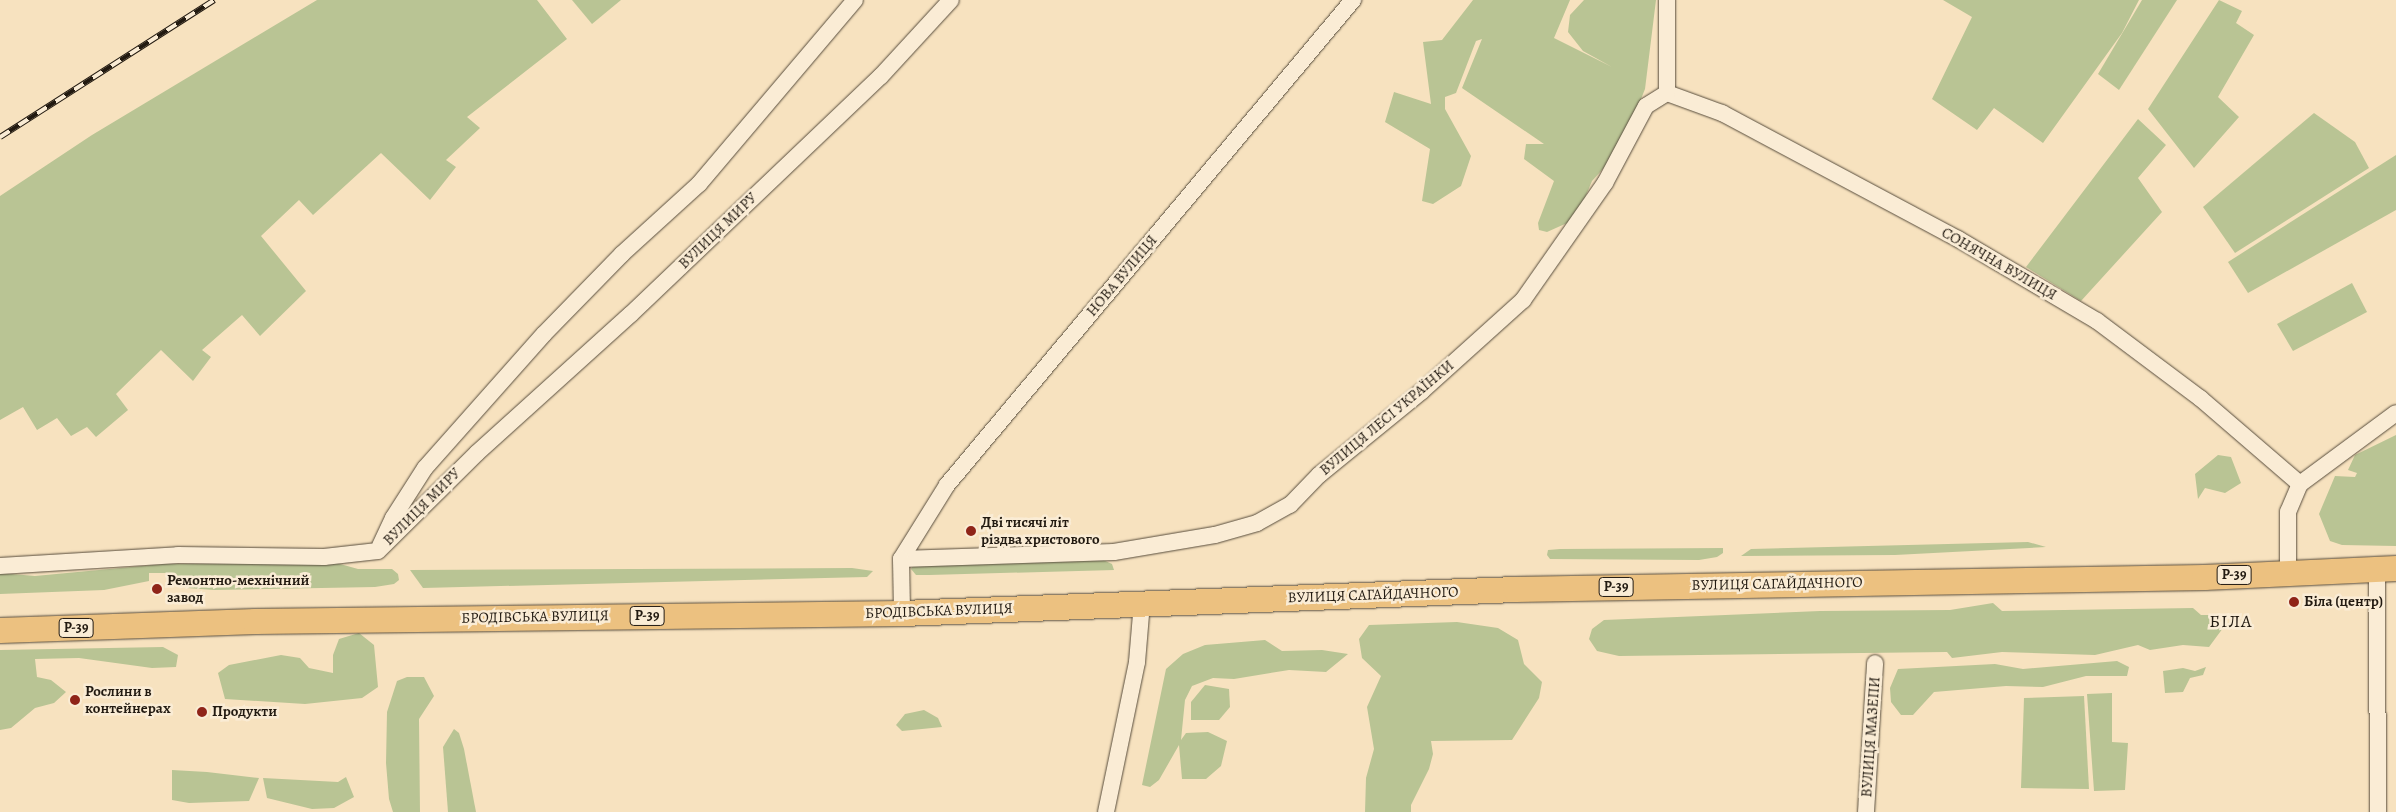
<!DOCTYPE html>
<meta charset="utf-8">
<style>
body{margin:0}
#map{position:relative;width:2396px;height:812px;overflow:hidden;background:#f7e2bf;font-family:Alegreya,serif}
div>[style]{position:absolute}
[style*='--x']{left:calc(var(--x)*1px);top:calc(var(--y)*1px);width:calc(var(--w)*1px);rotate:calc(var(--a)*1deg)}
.green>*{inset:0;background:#b9c494}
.roads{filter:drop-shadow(0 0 1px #574c3c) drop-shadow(0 0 1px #574c3c)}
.street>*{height:16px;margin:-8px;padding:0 8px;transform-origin:8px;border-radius:8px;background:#faecd5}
.primary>*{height:25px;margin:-12.5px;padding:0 12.5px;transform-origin:12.5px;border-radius:12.5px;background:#ecc180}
.rail>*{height:5.5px;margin-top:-2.75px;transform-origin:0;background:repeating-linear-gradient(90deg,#faecd5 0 11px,#221a11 0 22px);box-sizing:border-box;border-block:1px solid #221a11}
.dots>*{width:14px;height:14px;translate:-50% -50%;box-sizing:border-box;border:2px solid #faecd5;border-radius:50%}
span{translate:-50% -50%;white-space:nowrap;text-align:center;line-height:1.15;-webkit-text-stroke:5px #faecd5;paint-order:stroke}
.shield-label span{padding:1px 4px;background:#faecd5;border:1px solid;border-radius:4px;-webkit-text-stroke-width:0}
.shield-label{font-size:14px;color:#221a11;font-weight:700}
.street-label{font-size:15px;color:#221a11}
.poi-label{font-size:15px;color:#221a11;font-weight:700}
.left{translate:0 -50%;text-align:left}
.quarter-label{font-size:18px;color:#221a11;letter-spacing:1px}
</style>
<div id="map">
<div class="green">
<div style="clip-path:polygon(317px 0,537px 0,567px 39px,467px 117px,480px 128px,446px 160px,456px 167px,430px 200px,381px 153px,313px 215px,299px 200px,261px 236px,306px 291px,260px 336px,242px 315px,202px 350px,211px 357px,193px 381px,161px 350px,116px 394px,128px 410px,96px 437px,87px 427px,71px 436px,57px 418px,37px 430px,23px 407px,0 420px,0 196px,92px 135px)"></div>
<div style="clip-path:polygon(572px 0,621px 0,592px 24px)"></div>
<div style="clip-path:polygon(1473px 0,1570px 0,1554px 38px,1612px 67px,1583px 51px,1568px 32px,1570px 15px,1584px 0,1656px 0,1645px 89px,1621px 149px,1592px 181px,1576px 219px,1547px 232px,1539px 230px,1538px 223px,1554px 181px,1524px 159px,1526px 144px,1544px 144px,1462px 88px,1482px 39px,1476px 41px,1456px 93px,1445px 97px,1445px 109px,1471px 156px,1461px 186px,1433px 204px,1422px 201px,1430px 149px,1385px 122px,1394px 92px,1431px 104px,1423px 42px,1442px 40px)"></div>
<div style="clip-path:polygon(1943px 0,2139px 0,2122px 33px,2043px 143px,1994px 108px,1977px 130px,1932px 99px,1972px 17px)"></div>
<div style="clip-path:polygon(2142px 0,2177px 0,2119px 90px,2098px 74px)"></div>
<div style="clip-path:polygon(2219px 0,2242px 11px,2236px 23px,2254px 35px,2218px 97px,2239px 117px,2194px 168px,2148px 109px)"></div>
<div style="clip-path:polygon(2314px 113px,2355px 142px,2369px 168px,2235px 253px,2203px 207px)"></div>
<div style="clip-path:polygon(2138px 119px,2166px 145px,2138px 178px,2162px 212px,2081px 301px,2026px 267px)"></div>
<div style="clip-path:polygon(2396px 155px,2396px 210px,2248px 293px,2228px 262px)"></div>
<div style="clip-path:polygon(2352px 283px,2367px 312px,2293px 351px,2277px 324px)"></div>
<div style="clip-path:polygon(2396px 435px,2396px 546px,2342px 545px,2330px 541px,2319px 514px,2335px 476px,2355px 477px,2357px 473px,2348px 470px,2355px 455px)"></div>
<div style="clip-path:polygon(2218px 455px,2231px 457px,2241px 483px,2225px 493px,2205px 488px,2198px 499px,2195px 474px)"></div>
<div style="clip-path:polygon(2028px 542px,2046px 547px,1895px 555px,1741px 556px,1751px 549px)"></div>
<div style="clip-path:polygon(1723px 548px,1723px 553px,1717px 557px,1699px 560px,1550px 559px,1547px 555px,1548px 550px,1560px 549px)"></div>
<div style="clip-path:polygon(1101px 559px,1112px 564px,1114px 570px,929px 575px,916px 575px,911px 569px,913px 566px)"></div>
<div style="clip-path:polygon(333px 562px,358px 569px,392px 569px,398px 574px,399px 580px,394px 584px,375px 587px,214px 590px,187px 588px,167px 580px,167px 573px,149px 573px,149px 581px,104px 590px,0 594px,0 573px,35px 576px,163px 564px)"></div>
<div style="clip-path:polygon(852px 568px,873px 571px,867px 577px,423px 588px,410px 570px)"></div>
<div style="clip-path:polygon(1993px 603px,2002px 611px,2193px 608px,2201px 615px,2212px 615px,2223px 628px,2209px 647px,2183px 645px,2150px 650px,2138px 645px,2095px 655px,2002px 652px,1952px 658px,1947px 652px,1619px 656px,1597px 651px,1589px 639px,1592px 629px,1604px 620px,1820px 611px,1950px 610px)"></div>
<div style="clip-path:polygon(1457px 622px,1498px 628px,1518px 640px,1524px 664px,1542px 682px,1539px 698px,1512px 740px,1431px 741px,1433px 754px,1429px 769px,1411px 805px,1411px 812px,1365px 812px,1366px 778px,1374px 749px,1367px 707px,1381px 676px,1362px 658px,1359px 639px,1369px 625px)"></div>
<div style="clip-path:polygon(359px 633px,374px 645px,378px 687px,362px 698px,305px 704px,225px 699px,218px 673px,229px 665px,281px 655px,300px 658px,309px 668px,333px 673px,333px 655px,339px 639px)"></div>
<div style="clip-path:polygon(1265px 640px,1282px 651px,1322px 650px,1348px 654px,1326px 672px,1289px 670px,1234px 679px,1213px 678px,1192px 686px,1185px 700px,1181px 740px,1186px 733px,1208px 732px,1227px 741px,1221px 766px,1206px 779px,1182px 779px,1179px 745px,1159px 780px,1150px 787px,1142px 785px,1166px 669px,1183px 654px,1205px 645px)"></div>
<div style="clip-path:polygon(163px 647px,178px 655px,176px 667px,152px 668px,79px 658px,35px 659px,37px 677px,51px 680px,66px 692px,54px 703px,35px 708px,11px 728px,0 730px,0 650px)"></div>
<div style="clip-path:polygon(2117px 661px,2129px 667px,2127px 676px,2086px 676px,2043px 687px,2006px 686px,1934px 692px,1913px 715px,1901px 715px,1891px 702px,1890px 688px,1898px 669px,1995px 664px,2023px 669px)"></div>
<div style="clip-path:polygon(2206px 667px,2203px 675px,2190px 678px,2183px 692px,2165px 693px,2163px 671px,2183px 668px,2195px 671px)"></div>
<div style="clip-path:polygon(407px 677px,424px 677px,434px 696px,419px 719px,420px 812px,393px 812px,389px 799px,386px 763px,387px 712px,397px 681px)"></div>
<div style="clip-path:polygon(1205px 685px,1229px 689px,1230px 707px,1219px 720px,1191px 720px,1191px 702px)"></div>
<div style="clip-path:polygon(2112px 693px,2112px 742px,2128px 743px,2125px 790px,2094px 791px,2087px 694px)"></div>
<div style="clip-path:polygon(2084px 696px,2089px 789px,2021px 788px,2024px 698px)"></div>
<div style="clip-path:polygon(924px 710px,938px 718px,942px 727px,902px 731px,896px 725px,905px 714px)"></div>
<div style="clip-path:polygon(454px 729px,459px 733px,464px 749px,476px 812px,448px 812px,443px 747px)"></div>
<div style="clip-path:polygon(172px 770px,207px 772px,259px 778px,249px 801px,189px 803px,172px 800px)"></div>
<div style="clip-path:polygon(346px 777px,354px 797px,334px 808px,312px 809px,267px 798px,263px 778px,338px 782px)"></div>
</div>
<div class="roads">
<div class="street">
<div style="--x:1667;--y:93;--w:59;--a:20"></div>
<div style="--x:1722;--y:113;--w:268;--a:28.1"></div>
<div style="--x:1958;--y:239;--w:161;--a:30.5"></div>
<div style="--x:2097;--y:321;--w:129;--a:36.8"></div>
<div style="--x:2200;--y:398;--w:132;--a:40.7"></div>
<div style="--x:380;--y:546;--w:31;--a:-65"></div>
<div style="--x:393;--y:518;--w:59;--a:-57.4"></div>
<div style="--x:425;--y:468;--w:179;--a:-48.4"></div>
<div style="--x:544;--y:334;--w:112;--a:-45.7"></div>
<div style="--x:622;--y:254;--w:104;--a:-42.3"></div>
<div style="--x:699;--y:184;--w:241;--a:-49.7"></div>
<div style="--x:378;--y:551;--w:139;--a:-44.7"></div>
<div style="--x:477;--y:453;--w:207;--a:-42.1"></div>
<div style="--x:631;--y:314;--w:345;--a:-43.6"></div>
<div style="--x:881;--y:76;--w:103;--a:-47.4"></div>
<div style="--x:901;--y:559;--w:213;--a:-1.9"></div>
<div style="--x:1114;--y:552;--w:102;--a:-9.6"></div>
<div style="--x:1215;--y:535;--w:44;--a:-15.9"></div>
<div style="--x:1257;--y:523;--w:38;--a:-29"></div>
<div style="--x:1290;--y:505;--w:42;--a:-46"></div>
<div style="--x:1319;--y:475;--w:133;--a:-39.2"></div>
<div style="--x:1422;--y:391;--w:136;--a:-42"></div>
<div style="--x:1523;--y:300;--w:143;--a:-55"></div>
<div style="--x:1605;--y:183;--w:87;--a:-62"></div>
<div style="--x:1646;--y:106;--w:25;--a:-32"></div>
<div style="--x:1667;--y:93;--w:93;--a:-90"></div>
<div style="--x:901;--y:559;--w:87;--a:-58.1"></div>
<div style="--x:947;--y:485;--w:633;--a:-50.07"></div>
<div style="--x:901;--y:559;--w:54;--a:88.9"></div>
<div style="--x:0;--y:566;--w:178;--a:-3.5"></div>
<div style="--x:178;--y:555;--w:146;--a:0.8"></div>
<div style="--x:324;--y:557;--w:54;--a:-6.3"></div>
<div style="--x:2377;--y:568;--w:244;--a:89.8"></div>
<div style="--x:2288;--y:572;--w:60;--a:-90"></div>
<div style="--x:2288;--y:512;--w:30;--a:-67"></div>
<div style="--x:2300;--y:484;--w:119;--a:-36.5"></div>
<div style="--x:1106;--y:812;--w:153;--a:-78.3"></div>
<div style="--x:1137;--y:662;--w:59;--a:-85.2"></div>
<div style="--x:1866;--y:812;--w:149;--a:-86.5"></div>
</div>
<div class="primary">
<div style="--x:0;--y:630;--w:255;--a:-2"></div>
<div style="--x:255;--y:621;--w:647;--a:-0.71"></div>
<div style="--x:902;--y:613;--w:613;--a:-2.24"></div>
<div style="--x:1515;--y:589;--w:689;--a:-1"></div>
<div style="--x:2204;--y:577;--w:192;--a:-2.7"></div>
</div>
</div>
<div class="rail">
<div style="--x:0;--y:137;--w:254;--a:-32.6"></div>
</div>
<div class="dots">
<div style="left:971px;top:531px;background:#8f2418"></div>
<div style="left:157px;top:589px;background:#8f2418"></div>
<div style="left:2294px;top:602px;background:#8f2418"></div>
<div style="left:75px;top:700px;background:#8f2418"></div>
<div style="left:202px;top:712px;background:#8f2418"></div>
</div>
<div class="shield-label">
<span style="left:2234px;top:575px">Р-39</span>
<span style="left:1616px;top:587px">Р-39</span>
<span style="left:647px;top:616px">Р-39</span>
<span style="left:76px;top:628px">Р-39</span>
</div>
<div class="street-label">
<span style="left:718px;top:231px;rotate:-44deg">ВУЛИЦЯ МИРУ</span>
<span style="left:1999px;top:264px;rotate:30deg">СОНЯЧНА ВУЛИЦЯ</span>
<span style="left:1122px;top:276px;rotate:-50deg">НОВА ВУЛИЦЯ</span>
<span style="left:1387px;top:418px;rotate:-40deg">ВУЛИЦЯ ЛЕСІ УКРАЇНКИ</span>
<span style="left:422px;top:507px;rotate:-45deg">ВУЛИЦЯ МИРУ</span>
<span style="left:1777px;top:584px;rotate:-1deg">ВУЛИЦЯ САГАЙДАЧНОГО</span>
<span style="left:1373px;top:595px;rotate:-2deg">ВУЛИЦЯ САГАЙДАЧНОГО</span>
<span style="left:939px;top:611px;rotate:-2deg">БРОДІВСЬКА ВУЛИЦЯ</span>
<span style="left:535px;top:617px;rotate:-1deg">БРОДІВСЬКА ВУЛИЦЯ</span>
<span style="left:1871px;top:737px;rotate:-86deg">ВУЛИЦЯ МАЗЕПИ</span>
</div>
<div class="poi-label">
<span class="left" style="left:981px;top:531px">Дві тисячі літ<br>різдва христового</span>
<span class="left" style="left:167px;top:589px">Ремонтно-мехнічний<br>завод</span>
<span class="left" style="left:2304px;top:602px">Біла (центр)</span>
<span class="left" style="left:85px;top:700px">Рослини в<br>контейнерах</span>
<span class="left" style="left:212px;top:712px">Продукти</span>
</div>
<div class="quarter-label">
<span style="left:2231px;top:621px">БІЛА</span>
</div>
</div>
